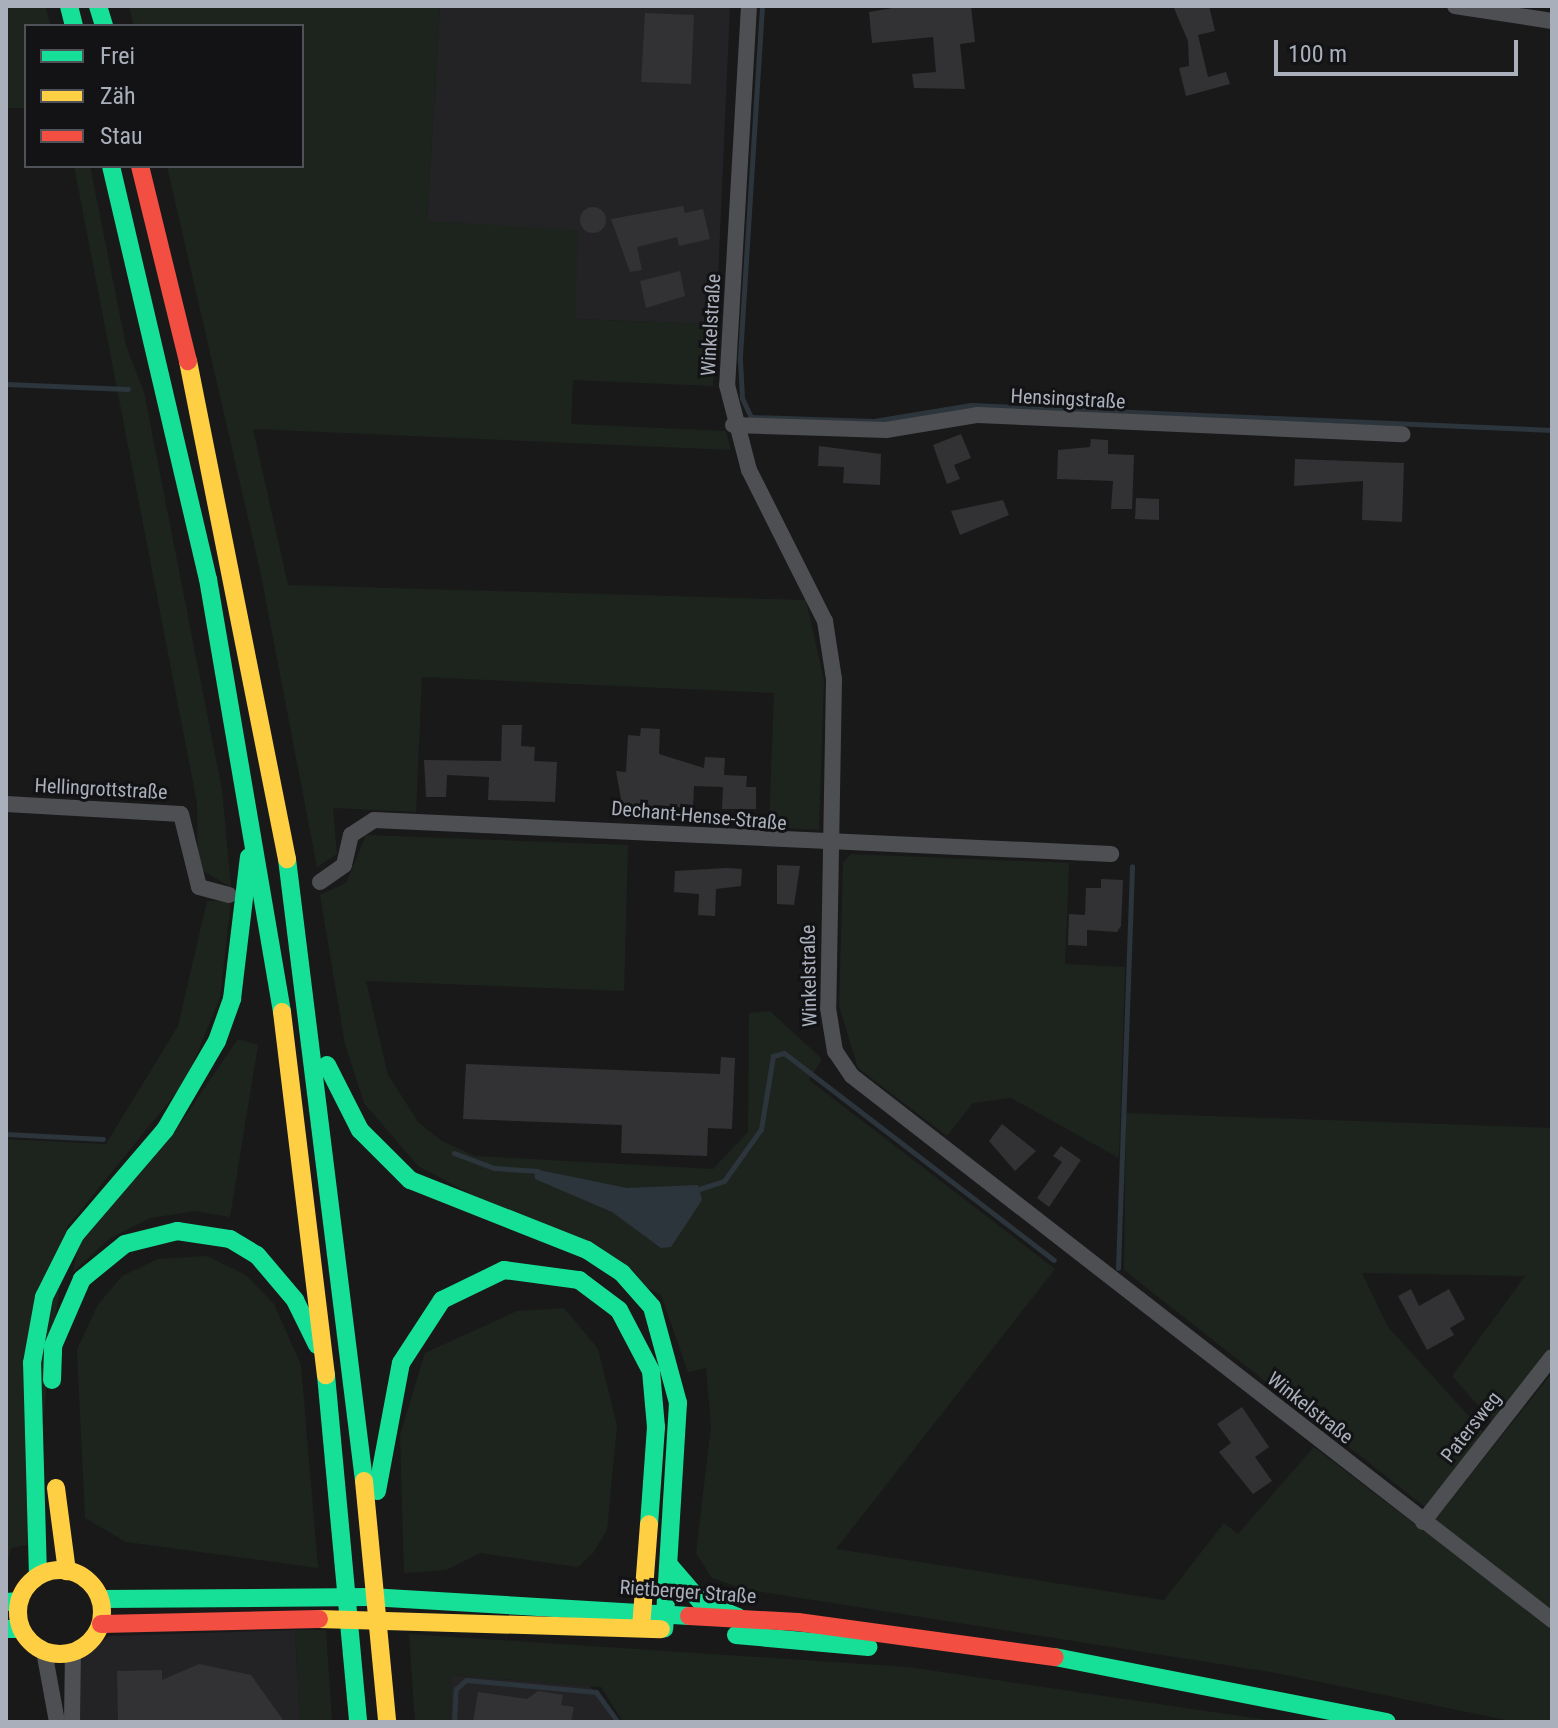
<!DOCTYPE html>
<meta charset="utf-8">
<style>
body{margin:0}
#map{position:relative;width:1558px;height:1728px;overflow:hidden;background:#19191a;font-family:"Roboto Condensed",sans-serif}
div>[style]{position:absolute}
[style*='--x']{left:calc(var(--x)*1px);top:calc(var(--y)*1px);width:calc(var(--w)*1px);rotate:calc(var(--a)*1deg)}
.built>*{inset:0;background:#232326}
.green>*{inset:0;background:#1d241e}
.water>*{inset:0;background:#2c353c}
.stream>*{height:5px;margin:-2.5px;padding:0 2.5px;transform-origin:2.5px;border-radius:2.5px;background:#2c353c}
.building>*{inset:0;background:#323234}
.round{border-radius:50%}
.street>*{height:16px;margin:-8px;padding:0 8px;transform-origin:8px;border-radius:8px;background:#4d4f53}
.fast>*{height:18px;margin:-9px;padding:0 9px;transform-origin:9px;border-radius:9px;background:#16e098}
.slow>*{height:18px;margin:-9px;padding:0 9px;transform-origin:9px;border-radius:9px;background:#ffcf43}
.slow>.ring{margin:-9px;padding:0;box-sizing:content-box;background:none;border:18px solid #ffcf43;border-radius:50%}
.jam>*{height:18px;margin:-9px;padding:0 9px;transform-origin:9px;border-radius:9px;background:#f24e42}
span{translate:-50% -50%;white-space:nowrap;text-align:center;line-height:1.15;-webkit-text-stroke:6px #131316;paint-order:stroke}
.street-label{font-size:20px;color:#aab0bb}
.frame{position:absolute;inset:0;border:8px solid #aab0bb;pointer-events:none}
.legend{position:absolute;left:24px;top:24px;width:280px;height:144px;box-sizing:border-box;background:#131316;border:2px solid #4f5258;margin:0;padding:10px 14px;list-style:none;font-size:24px;color:#aab0bb}
.legend li{display:flex;align-items:center;gap:16px;height:40px}
.legend b{width:40px;border:2px solid #4f5258}
.scale{position:absolute;left:1274px;top:40px;width:244px;height:36px;box-sizing:border-box;border:4px solid #aab0bb;border-top:0;padding-left:10px;font-size:24px;line-height:28px;white-space:nowrap;color:#aab0bb;-webkit-text-stroke:6px #131316;paint-order:stroke}
</style>
<div id="map">
<div class="built">
<div style="clip-path:polygon(440px 6px,730px 6px,716px 324px,574px 319px,427px 221px)"></div>
<div style="clip-path:polygon(295px 1630px,300px 1722px,78px 1722px,79px 1660px,109px 1636px)"></div>
<div style="clip-path:polygon(451px 1675px,590px 1686px,614px 1722px,450px 1722px)"></div>
</div>
<div class="green">
<div style="clip-path:polygon(6px 6px,45px 6px,51px 26px,26px 26px,26px 108px,6px 108px)"></div>
<div style="clip-path:polygon(129px 6px,440px 6px,427px 221px,578px 230px,575px 319px,716px 324px,713px 386px,573px 380px,571px 424px,726px 431px,731px 450px,253px 429px,288px 585px,806px 600px,824px 680px,819px 830px,769px 827px,774px 693px,422px 677px,416px 812px,333px 808px,337px 854px,317px 867px,260px 570px,167px 166px,302px 166px,302px 26px,134px 26px)"></div>
<div style="clip-path:polygon(74px 166px,90px 166px,126px 346px,144px 392px,222px 790px,231px 887px,198px 868px,197px 803px)"></div>
<div style="clip-path:polygon(366px 835px,628px 845px,624px 991px,366px 981px,388px 1075px,419px 1123px,442px 1141px,475px 1156px,713px 1169px,748px 1132px,749px 1013px,770px 1011px,822px 1059px,809px 1080px,1055px 1269px,836px 1549px,1164px 1600px,1224px 1523px,1238px 1534px,1314px 1447px,1425px 1532px,1552px 1373px,1552px 1722px,1516px 1722px,1276px 1673px,743px 1589px,712px 1578px,696px 1553px,711px 1427px,706px 1368px,688px 1372px,661px 1295px,418px 1166px,364px 1103px,345px 1044px,320px 895px,346px 883px)"></div>
<div style="clip-path:polygon(851px 854px,1069px 863px,1065px 964px,1125px 967px,1119px 1158px,1011px 1098px,973px 1103px,947px 1136px,858px 1068px,839px 1006px,843px 863px)"></div>
<div style="clip-path:polygon(207px 901px,231px 901px,220px 998px,185px 1082px,67px 1227px,27px 1545px,11px 1548px,6px 1571px,6px 1139px,106px 1144px,178px 1026px)"></div>
<div style="clip-path:polygon(238px 1039px,258px 1045px,230px 1217px,195px 1211px,150px 1218px,110px 1238px,73px 1272px,79px 1241px,171px 1137px)"></div>
<div style="clip-path:polygon(1126px 1113px,1552px 1128px,1552px 1347px,1493px 1422px,1452px 1376px,1525px 1276px,1362px 1273px,1388px 1327px,1484px 1433px,1425px 1507px,1124px 1270px)"></div>
<div style="clip-path:polygon(207px 1256px,246px 1275px,274px 1304px,301px 1365px,318px 1568px,126px 1542px,85px 1518px,77px 1350px,97px 1306px,122px 1276px,158px 1259px)"></div>
<div style="clip-path:polygon(564px 1308px,598px 1349px,617px 1426px,607px 1530px,593px 1553px,578px 1567px,480px 1553px,446px 1570px,404px 1573px,400px 1435px,425px 1353px,517px 1311px)"></div>
<div style="clip-path:polygon(295px 1630px,326px 1630px,332px 1722px,300px 1722px)"></div>
<div style="clip-path:polygon(409px 1634px,908px 1667px,1281px 1722px,623px 1722px,601px 1687px,452px 1675px,450px 1722px,415px 1722px)"></div>
</div>
<div class="water">
<div style="clip-path:polygon(534px 1169px,627px 1188px,698px 1185px,702px 1200px,671px 1247px,661px 1248px,612px 1212px,535px 1179px)"></div>
</div>
<div class="stream">
<div style="--x:762;--y:6;--w:355;--a:93.6"></div>
<div style="--x:740;--y:360;--w:38;--a:87"></div>
<div style="--x:742;--y:398;--w:21;--a:65"></div>
<div style="--x:751;--y:417;--w:123;--a:1.9"></div>
<div style="--x:874;--y:421;--w:98;--a:-9.4"></div>
<div style="--x:971;--y:405;--w:582;--a:2.46"></div>
<div style="--x:6;--y:384;--w:122;--a:2.3"></div>
<div style="--x:6;--y:1134;--w:97;--a:3"></div>
<div style="--x:454;--y:1153;--w:43;--a:20.6"></div>
<div style="--x:494;--y:1168;--w:44;--a:3.9"></div>
<div style="--x:696;--y:1190;--w:29;--a:-18"></div>
<div style="--x:724;--y:1181;--w:64;--a:-54.6"></div>
<div style="--x:761;--y:1129;--w:74;--a:-80.7"></div>
<div style="--x:773;--y:1056;--w:11;--a:-15"></div>
<div style="--x:784;--y:1053;--w:340;--a:37.5"></div>
<div style="--x:1118;--y:1268;--w:402;--a:-88"></div>
<div style="--x:454;--y:1722;--w:33;--a:-87"></div>
<div style="--x:456;--y:1689;--w:13;--a:-42"></div>
<div style="--x:466;--y:1680;--w:131;--a:5.3"></div>
<div style="--x:596;--y:1692;--w:37;--a:54"></div>
</div>
<div class="building">
<div style="clip-path:polygon(904px 6px,971px 6px,975px 42px,960px 44px,965px 89px,914px 88px,912px 74px,936px 72px,933px 37px,872px 43px,869px 12px)"></div>
<div style="clip-path:polygon(1173px 6px,1209px 6px,1215px 31px,1198px 35px,1208px 77px,1226px 72px,1230px 84px,1186px 96px,1179px 68px,1189px 66px,1188px 41px)"></div>
<div style="clip-path:polygon(645px 13px,694px 15px,691px 84px,641px 82px)"></div>
<div style="clip-path:polygon(683px 206px,685px 213px,703px 209px,710px 239px,679px 246px,677px 237px,637px 247px,642px 270px,630px 272px,611px 219px)"></div>
<div class="round" style="left:580px;top:207px;width:26px;height:26px"></div>
<div style="clip-path:polygon(680px 271px,685px 296px,646px 308px,640px 281px)"></div>
<div style="clip-path:polygon(961px 434px,971px 458px,954px 465px,960px 479px,947px 484px,933px 445px)"></div>
<div style="clip-path:polygon(1091px 439px,1108px 440px,1108px 454px,1134px 455px,1132px 509px,1111px 509px,1113px 481px,1057px 479px,1058px 450px,1090px 447px)"></div>
<div style="clip-path:polygon(819px 446px,881px 454px,880px 485px,843px 483px,844px 467px,818px 466px)"></div>
<div style="clip-path:polygon(1295px 459px,1404px 463px,1402px 522px,1362px 520px,1363px 481px,1294px 486px)"></div>
<div style="clip-path:polygon(1136px 498px,1159px 499px,1159px 520px,1135px 519px)"></div>
<div style="clip-path:polygon(1003px 500px,1009px 515px,960px 535px,951px 511px)"></div>
<div style="clip-path:polygon(502px 725px,522px 725px,521px 746px,535px 747px,534px 761px,557px 762px,555px 802px,488px 800px,489px 777px,447px 775px,446px 797px,426px 797px,424px 760px,501px 761px)"></div>
<div style="clip-path:polygon(641px 728px,660px 729px,659px 754px,704px 768px,705px 757px,725px 758px,724px 775px,747px 776px,746px 787px,756px 787px,756px 809px,722px 809px,723px 787px,694px 786px,693px 808px,622px 805px,616px 771px,626px 772px,628px 735px,640px 736px)"></div>
<div style="clip-path:polygon(777px 865px,800px 866px,794px 905px,777px 904px)"></div>
<div style="clip-path:polygon(726px 868px,742px 869px,741px 886px,716px 889px,715px 916px,698px 915px,699px 894px,674px 892px,675px 871px)"></div>
<div style="clip-path:polygon(1101px 879px,1123px 880px,1121px 926px,1117px 932px,1087px 930px,1087px 946px,1068px 945px,1069px 914px,1085px 915px,1086px 888px,1101px 888px)"></div>
<div style="clip-path:polygon(721px 1057px,735px 1058px,732px 1129px,708px 1128px,707px 1156px,621px 1153px,622px 1125px,463px 1119px,466px 1064px,720px 1074px)"></div>
<div style="clip-path:polygon(1002px 1124px,1036px 1151px,1015px 1171px,989px 1141px)"></div>
<div style="clip-path:polygon(1061px 1146px,1081px 1160px,1049px 1207px,1037px 1198px,1062px 1162px,1053px 1156px)"></div>
<div style="clip-path:polygon(1411px 1289px,1419px 1306px,1449px 1289px,1465px 1319px,1450px 1328px,1454px 1335px,1427px 1350px,1398px 1296px)"></div>
<div style="clip-path:polygon(1242px 1407px,1269px 1447px,1255px 1457px,1272px 1481px,1253px 1494px,1219px 1452px,1231px 1443px,1217px 1424px)"></div>
<div style="clip-path:polygon(199px 1664px,251px 1675px,283px 1720px,118px 1722px,117px 1671px,162px 1670px,162px 1680px)"></div>
<div style="clip-path:polygon(538px 1691px,563px 1695px,561px 1705px,574px 1707px,571px 1722px,473px 1722px,478px 1692px,527px 1699px)"></div>
</div>
<div class="street">
<div style="--x:749;--y:6;--w:380;--a:93.3"></div>
<div style="--x:727;--y:385;--w:88;--a:75.5"></div>
<div style="--x:749;--y:470;--w:169;--a:63.3"></div>
<div style="--x:825;--y:621;--w:59;--a:81.2"></div>
<div style="--x:834;--y:679;--w:329;--a:91"></div>
<div style="--x:828;--y:1008;--w:44;--a:80.8"></div>
<div style="--x:835;--y:1051;--w:30;--a:56"></div>
<div style="--x:852;--y:1076;--w:887;--a:37.85"></div>
<div style="--x:1455;--y:6;--w:98;--a:8.8"></div>
<div style="--x:733;--y:425;--w:153;--a:1.9"></div>
<div style="--x:886;--y:430;--w:93;--a:-9.3"></div>
<div style="--x:978;--y:415;--w:425;--a:2.6"></div>
<div style="--x:6;--y:804;--w:175;--a:3.3"></div>
<div style="--x:181;--y:814;--w:75;--a:76.1"></div>
<div style="--x:199;--y:887;--w:31;--a:15"></div>
<div style="--x:320;--y:882;--w:29;--a:-35"></div>
<div style="--x:344;--y:865;--w:31;--a:-77"></div>
<div style="--x:351;--y:835;--w:27;--a:-33"></div>
<div style="--x:374;--y:820;--w:738;--a:2.64"></div>
<div style="--x:1423;--y:1522;--w:209;--a:-52"></div>
<div style="--x:44;--y:1651;--w:72;--a:79.6"></div>
<div style="--x:72;--y:1722;--w:69;--a:-89.2"></div>
</div>
<div class="fast">
<div style="--x:69;--y:6;--w:21;--a:76"></div>
<div style="--x:98;--y:6;--w:21;--a:73"></div>
<div style="--x:111;--y:166;--w:424;--a:76.8"></div>
<div style="--x:208;--y:579;--w:439;--a:80.3"></div>
<div style="--x:287;--y:859;--w:627;--a:82.94"></div>
<div style="--x:327;--y:1065;--w:73;--a:63.1"></div>
<div style="--x:360;--y:1130;--w:71;--a:45"></div>
<div style="--x:410;--y:1180;--w:190;--a:21.6"></div>
<div style="--x:587;--y:1250;--w:42;--a:33.3"></div>
<div style="--x:622;--y:1273;--w:45;--a:48.6"></div>
<div style="--x:652;--y:1307;--w:99;--a:74.8"></div>
<div style="--x:678;--y:1403;--w:226;--a:93.5"></div>
<div style="--x:326;--y:1375;--w:348;--a:84.7"></div>
<div style="--x:52;--y:1380;--w:34;--a:-88"></div>
<div style="--x:53;--y:1346;--w:73;--a:-66.6"></div>
<div style="--x:82;--y:1279;--w:55;--a:-39.1"></div>
<div style="--x:125;--y:1244;--w:54;--a:-14"></div>
<div style="--x:177;--y:1231;--w:54;--a:8.6"></div>
<div style="--x:230;--y:1239;--w:31;--a:31"></div>
<div style="--x:257;--y:1255;--w:59;--a:49.8"></div>
<div style="--x:295;--y:1300;--w:50;--a:63.9"></div>
<div style="--x:377;--y:1491;--w:130;--a:-79.4"></div>
<div style="--x:401;--y:1363;--w:75;--a:-56.9"></div>
<div style="--x:442;--y:1300;--w:69;--a:-25.8"></div>
<div style="--x:504;--y:1270;--w:76;--a:7.6"></div>
<div style="--x:579;--y:1280;--w:50;--a:36.9"></div>
<div style="--x:619;--y:1310;--w:69;--a:62.3"></div>
<div style="--x:651;--y:1371;--w:56;--a:84.9"></div>
<div style="--x:656;--y:1427;--w:97;--a:94.1"></div>
<div style="--x:669;--y:1565;--w:49;--a:49.1"></div>
<div style="--x:701;--y:1602;--w:40;--a:22"></div>
<div style="--x:38;--y:1576;--w:213;--a:-91.6"></div>
<div style="--x:32;--y:1363;--w:67;--a:-79.7"></div>
<div style="--x:44;--y:1297;--w:69;--a:-63.4"></div>
<div style="--x:75;--y:1235;--w:138;--a:-49.4"></div>
<div style="--x:165;--y:1130;--w:103;--a:-59.7"></div>
<div style="--x:217;--y:1041;--w:45;--a:-70.3"></div>
<div style="--x:232;--y:999;--w:143;--a:-83.2"></div>
<div style="--x:101;--y:1599;--w:269;--a:-0.4"></div>
<div style="--x:370;--y:1597;--w:320;--a:3.4"></div>
<div style="--x:6;--y:1602;--w:13;--a:-4"></div>
<div style="--x:6;--y:1629;--w:15;--a:0"></div>
<div style="--x:736;--y:1635;--w:133;--a:5.2"></div>
<div style="--x:1055;--y:1657;--w:338;--a:11.1"></div>
</div>
<div class="slow">
<div style="--x:188;--y:361;--w:508;--a:78.76"></div>
<div style="--x:282;--y:1012;--w:366;--a:83.1"></div>
<div style="--x:364;--y:1481;--w:242;--a:84.5"></div>
<div style="--x:56;--y:1488;--w:84;--a:82.5"></div>
<div class="ring" style="left:18px;top:1570px;width:66px;height:66px"></div>
<div style="--x:319;--y:1619;--w:342;--a:1.7"></div>
<div style="--x:641;--y:1628;--w:104;--a:-85.6"></div>
</div>
<div class="jam">
<div style="--x:140;--y:166;--w:201;--a:76.2"></div>
<div style="--x:689;--y:1616;--w:109;--a:3.2"></div>
<div style="--x:798;--y:1622;--w:259;--a:7.8"></div>
<div style="--x:101;--y:1624;--w:218;--a:-1.3"></div>
</div>
<div class="street-label">
<span style="left:711px;top:325px;rotate:-87deg">Winkelstraße</span>
<span style="left:1068px;top:399px;rotate:3deg">Hensingstraße</span>
<span style="left:101px;top:789px;rotate:3deg">Hellingrottstraße</span>
<span style="left:699px;top:816px;rotate:5deg">Dechant-Hense-Straße</span>
<span style="left:809px;top:976px;rotate:-91deg">Winkelstraße</span>
<span style="left:1310px;top:1408px;rotate:38deg">Winkelstraße</span>
<span style="left:1471px;top:1427px;rotate:-52deg">Patersweg</span>
<span style="left:688px;top:1592px;rotate:4deg">Rietberger Straße</span>
</div>
<div class="frame"></div>
<ul class="legend">
<li><b style="height:10px;background:#16e098"></b>Frei</li>
<li><b style="height:10px;background:#ffcf43"></b>Zäh</li>
<li><b style="height:10px;background:#f24e42"></b>Stau</li>
</ul>
<div class="scale">100 m</div>
</div>
